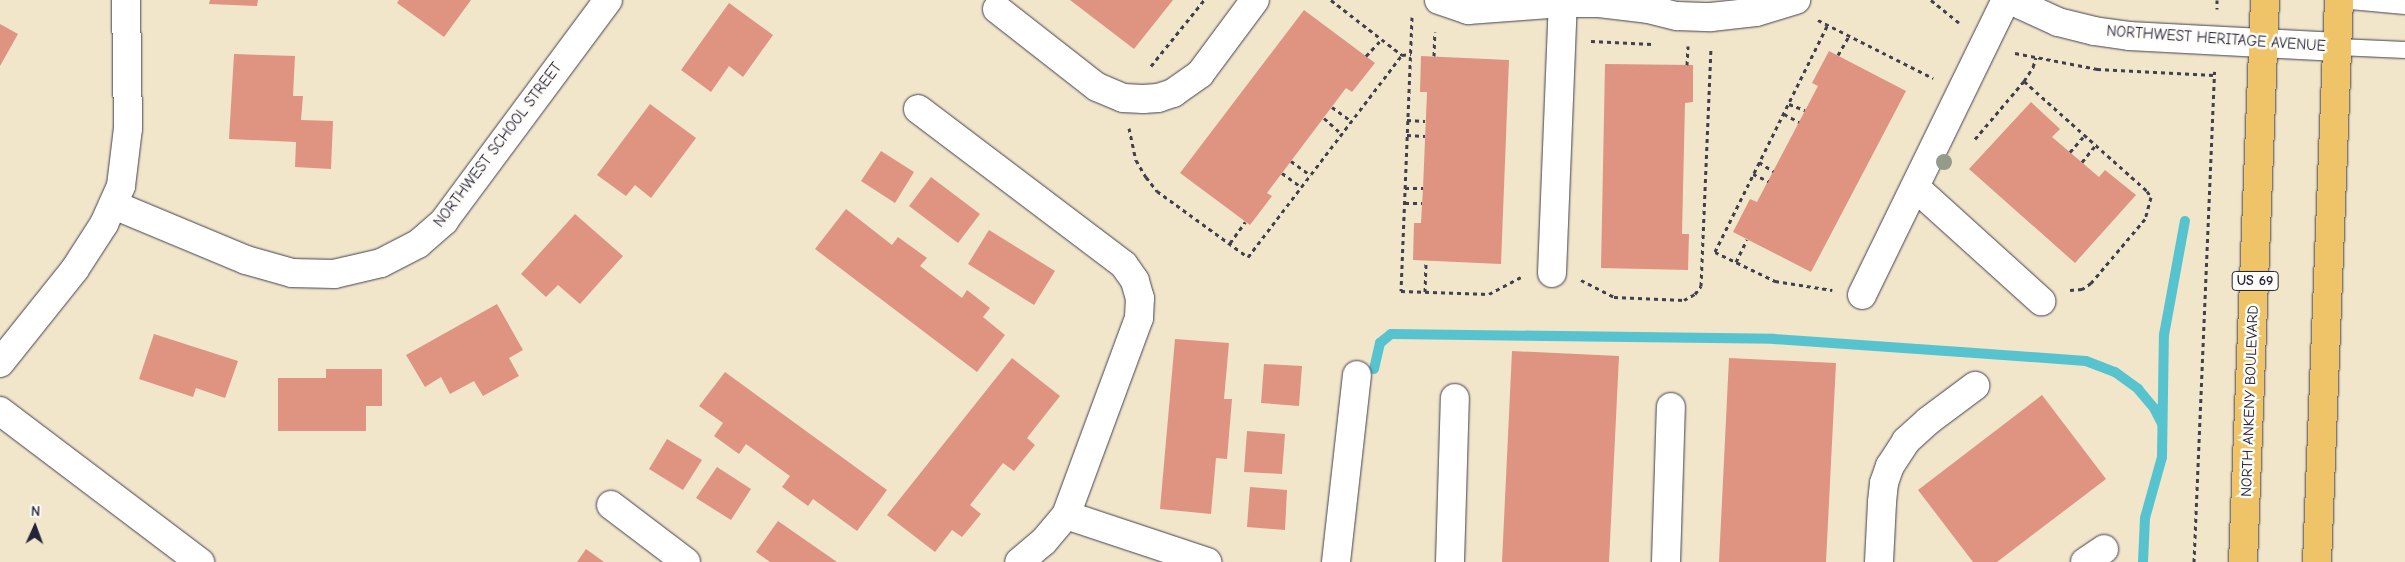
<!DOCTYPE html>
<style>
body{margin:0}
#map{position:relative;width:2405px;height:562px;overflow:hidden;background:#f1e6ca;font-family:"Comic Neue",sans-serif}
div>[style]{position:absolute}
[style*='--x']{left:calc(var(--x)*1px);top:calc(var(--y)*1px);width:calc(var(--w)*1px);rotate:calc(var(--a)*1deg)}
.stream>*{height:10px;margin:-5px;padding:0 5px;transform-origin:5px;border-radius:5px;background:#57c3cf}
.building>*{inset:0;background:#df9482}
.path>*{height:3px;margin-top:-1.5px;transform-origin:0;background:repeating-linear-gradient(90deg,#413f50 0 4px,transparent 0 8px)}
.roads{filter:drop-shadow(0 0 1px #413f50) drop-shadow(0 0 1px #413f50)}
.service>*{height:16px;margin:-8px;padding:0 8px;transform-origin:8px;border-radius:8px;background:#fff}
.minor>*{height:28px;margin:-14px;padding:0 14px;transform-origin:14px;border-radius:14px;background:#fff}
.tertiary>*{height:28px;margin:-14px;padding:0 14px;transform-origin:14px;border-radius:14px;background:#fff}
.primary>*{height:28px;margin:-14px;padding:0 14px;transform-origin:14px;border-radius:14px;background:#efc469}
.trees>*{width:16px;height:16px;margin:-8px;border-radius:50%;background:#959b89}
span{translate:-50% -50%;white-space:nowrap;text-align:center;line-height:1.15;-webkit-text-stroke:5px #fdfcf7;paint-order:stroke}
.shield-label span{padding:1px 4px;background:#fdfcf7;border:1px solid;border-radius:4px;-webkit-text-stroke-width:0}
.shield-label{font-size:14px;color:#22223b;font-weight:700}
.street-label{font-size:15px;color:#22223b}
.north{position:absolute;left:10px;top:502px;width:50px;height:50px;-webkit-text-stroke:4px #fdfcf7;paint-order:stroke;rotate:2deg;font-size:14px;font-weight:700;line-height:20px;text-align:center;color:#22223b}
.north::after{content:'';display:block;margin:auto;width:18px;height:22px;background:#22223b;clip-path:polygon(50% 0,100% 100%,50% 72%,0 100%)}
</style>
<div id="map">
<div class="stream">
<div style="--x:1374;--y:369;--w:27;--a:-77"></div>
<div style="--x:1380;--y:343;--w:14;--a:-39"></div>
<div style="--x:1391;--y:334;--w:383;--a:0.7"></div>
<div style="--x:1774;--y:339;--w:187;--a:4"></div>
<div style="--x:1961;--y:352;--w:125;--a:4.1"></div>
<div style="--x:2086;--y:361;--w:31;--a:21"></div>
<div style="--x:2115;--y:372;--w:29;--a:36"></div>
<div style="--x:2138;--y:389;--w:25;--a:50"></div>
<div style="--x:2154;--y:408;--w:18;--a:63"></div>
<div style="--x:2143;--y:562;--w:44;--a:-87.4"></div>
<div style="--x:2145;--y:518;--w:63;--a:-74.4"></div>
<div style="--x:2162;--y:457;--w:122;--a:-89.1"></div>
<div style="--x:2164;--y:335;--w:116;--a:-79.6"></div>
</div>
<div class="building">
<div style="clip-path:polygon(210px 0,258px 0,257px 6px,209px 4px)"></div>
<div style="clip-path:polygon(399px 0,471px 0,444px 37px,397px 3px)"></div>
<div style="clip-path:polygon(1070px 0,1173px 0,1134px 49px)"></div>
<div style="clip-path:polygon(729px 3px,773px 35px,743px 77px,729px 66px,711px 92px,681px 70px)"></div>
<div style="clip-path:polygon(1304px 10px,1375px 63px,1352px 92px,1346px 88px,1267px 193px,1272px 196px,1250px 225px,1180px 173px)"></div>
<div style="clip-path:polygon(0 24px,18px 34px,0 66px)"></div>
<div style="clip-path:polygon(1829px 51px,1906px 91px,1811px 272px,1733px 232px,1750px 199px,1757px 202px,1768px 181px,1818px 86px,1812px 83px)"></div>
<div style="clip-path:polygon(234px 54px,295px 56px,293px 96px,303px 96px,301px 120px,333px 121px,331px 169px,295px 167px,296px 142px,229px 139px)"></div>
<div style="clip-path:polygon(1421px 56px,1509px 60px,1501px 264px,1413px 260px,1414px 223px,1421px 223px,1423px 188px,1427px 92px,1420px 92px)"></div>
<div style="clip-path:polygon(1605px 64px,1693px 65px,1693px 102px,1685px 103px,1682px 234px,1689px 234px,1688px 270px,1601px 268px)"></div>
<div style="clip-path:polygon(2031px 102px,2060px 129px,2052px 137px,2099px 177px,2105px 170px,2136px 195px,2075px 263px,1969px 169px)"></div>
<div style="clip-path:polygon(650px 104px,696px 138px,651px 198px,635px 185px,626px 196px,597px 175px)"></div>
<div style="clip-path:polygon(881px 151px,914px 172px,895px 203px,861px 181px)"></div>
<div style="clip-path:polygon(931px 177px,980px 214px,958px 243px,909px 206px)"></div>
<div style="clip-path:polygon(846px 209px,892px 245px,898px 237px,927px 258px,920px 266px,962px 298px,967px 290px,990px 308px,983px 317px,1005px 335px,977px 372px,815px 249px)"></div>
<div style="clip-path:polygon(575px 214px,623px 256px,580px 304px,558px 285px,546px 297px,521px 274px)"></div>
<div style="clip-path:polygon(989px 230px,1055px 271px,1034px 305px,968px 264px)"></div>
<div style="clip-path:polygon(497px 304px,523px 350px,509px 358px,519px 376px,483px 396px,474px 381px,450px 394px,441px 377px,425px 387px,406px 355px)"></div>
<div style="clip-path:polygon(154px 334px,238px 361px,225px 398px,196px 388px,193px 397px,139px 379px)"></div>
<div style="clip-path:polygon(1175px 339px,1229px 343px,1224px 399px,1232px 399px,1227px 459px,1216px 458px,1211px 514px,1160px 509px)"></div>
<div style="clip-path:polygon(1512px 351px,1619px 356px,1609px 562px,1502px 562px)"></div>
<div style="clip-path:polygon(1012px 358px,1060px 396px,1027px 438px,1035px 445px,1014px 471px,1003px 463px,970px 505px,981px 514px,962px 537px,952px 530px,935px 552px,887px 515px)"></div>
<div style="clip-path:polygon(1729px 358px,1836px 363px,1826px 562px,1719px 562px)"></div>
<div style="clip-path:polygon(1264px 364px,1302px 366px,1299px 406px,1261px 403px)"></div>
<div style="clip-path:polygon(326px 369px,382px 369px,382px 406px,366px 406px,366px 431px,278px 431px,278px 378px,326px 378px)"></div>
<div style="clip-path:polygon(725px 372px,887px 490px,857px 531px,813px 499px,808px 506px,782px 487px,790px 476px,746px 444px,739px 454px,714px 436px,723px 423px,699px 406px)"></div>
<div style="clip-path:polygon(2042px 395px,2106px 479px,1997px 562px,1973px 562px,1918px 490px)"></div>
<div style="clip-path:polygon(1247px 431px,1285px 434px,1282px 474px,1244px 472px)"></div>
<div style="clip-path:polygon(667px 439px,702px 460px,683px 490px,649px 469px)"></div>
<div style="clip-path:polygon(717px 467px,751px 489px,731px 520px,696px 498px)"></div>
<div style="clip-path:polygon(1250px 487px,1287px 490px,1285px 530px,1247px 527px)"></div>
<div style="clip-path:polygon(778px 521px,837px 562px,770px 562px,756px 552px)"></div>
<div style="clip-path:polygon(586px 549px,604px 562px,577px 562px)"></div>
</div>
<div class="path">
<div style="--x:1331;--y:0;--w:90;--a:37.8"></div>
<div style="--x:1931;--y:0;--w:36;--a:39"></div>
<div style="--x:2217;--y:0;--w:9;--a:90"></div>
<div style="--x:1412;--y:17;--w:274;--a:92.3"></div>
<div style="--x:1401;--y:291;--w:88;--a:2"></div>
<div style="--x:1489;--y:294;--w:36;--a:-28"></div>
<div style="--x:1818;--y:20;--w:129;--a:26.8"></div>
<div style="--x:1827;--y:26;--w:252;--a:116.4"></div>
<div style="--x:1715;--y:252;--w:67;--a:25.8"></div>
<div style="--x:1775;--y:281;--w:58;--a:9"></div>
<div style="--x:1591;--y:41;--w:61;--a:2.8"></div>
<div style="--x:2015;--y:53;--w:84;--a:11"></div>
<div style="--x:2097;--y:69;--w:117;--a:2.9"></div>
<div style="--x:1838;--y:55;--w:22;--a:-60"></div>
<div style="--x:1366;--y:56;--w:23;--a:-47"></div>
<div style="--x:1434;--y:56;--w:24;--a:-88"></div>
<div style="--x:1687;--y:65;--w:19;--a:-87"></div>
<div style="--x:1151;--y:66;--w:85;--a:-51.2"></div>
<div style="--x:2024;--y:81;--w:165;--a:41.8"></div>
<div style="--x:2147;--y:191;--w:7;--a:56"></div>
<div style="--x:2151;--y:197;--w:23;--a:105"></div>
<div style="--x:2145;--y:219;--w:84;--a:130.2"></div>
<div style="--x:2091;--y:283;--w:11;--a:146"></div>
<div style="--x:2082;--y:289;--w:12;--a:175"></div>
<div style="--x:1789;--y:104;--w:17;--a:21"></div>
<div style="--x:1332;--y:107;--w:24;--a:36"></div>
<div style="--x:1784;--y:114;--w:17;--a:28"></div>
<div style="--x:1324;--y:118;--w:24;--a:42"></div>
<div style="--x:1407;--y:120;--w:18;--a:3"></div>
<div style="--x:1129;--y:128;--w:33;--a:78"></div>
<div style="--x:1136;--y:160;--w:20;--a:60"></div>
<div style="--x:1146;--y:177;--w:18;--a:52"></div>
<div style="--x:1157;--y:191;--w:112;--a:36"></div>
<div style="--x:1248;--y:257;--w:254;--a:-52.7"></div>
<div style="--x:1402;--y:55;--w:9;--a:-6"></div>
<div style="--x:1407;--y:135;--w:18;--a:3"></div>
<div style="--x:1975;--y:139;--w:76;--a:-49.8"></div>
<div style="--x:2024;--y:81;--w:17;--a:-57"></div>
<div style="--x:2033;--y:67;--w:10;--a:-73"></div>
<div style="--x:2070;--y:152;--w:23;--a:-49"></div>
<div style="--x:1291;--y:161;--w:24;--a:36"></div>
<div style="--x:1759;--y:162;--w:17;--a:33"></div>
<div style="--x:2082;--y:162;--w:22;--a:-51"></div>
<div style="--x:1282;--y:173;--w:24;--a:36"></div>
<div style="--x:1753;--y:174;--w:17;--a:25"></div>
<div style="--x:1405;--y:188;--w:18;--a:0"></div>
<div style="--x:1405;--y:203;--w:17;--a:0"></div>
<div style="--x:1230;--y:243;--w:26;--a:-54"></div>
<div style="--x:1736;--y:262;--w:25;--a:-64"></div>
<div style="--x:1581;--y:280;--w:37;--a:27"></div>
<div style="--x:1614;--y:297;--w:70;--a:2.5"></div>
<div style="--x:1684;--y:300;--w:13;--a:-29"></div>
<div style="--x:1695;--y:294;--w:10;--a:-53"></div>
<div style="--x:1701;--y:286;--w:238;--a:-87.6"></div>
<div style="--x:1425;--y:292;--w:31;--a:-88"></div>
<div style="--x:2194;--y:562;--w:491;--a:-87.6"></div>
</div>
<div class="roads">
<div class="service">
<div style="--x:2339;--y:0;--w:66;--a:5.2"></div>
<div style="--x:2338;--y:47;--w:67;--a:2.6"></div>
</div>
<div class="minor">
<div style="--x:1439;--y:0;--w:31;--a:19"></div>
<div style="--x:1468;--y:10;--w:95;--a:-4.2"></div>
<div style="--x:1563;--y:3;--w:36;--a:0"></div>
<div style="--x:1599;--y:3;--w:49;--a:7"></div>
<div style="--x:1648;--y:9;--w:30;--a:14"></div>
<div style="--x:1677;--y:16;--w:34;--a:2"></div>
<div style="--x:1711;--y:17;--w:45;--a:-6.3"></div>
<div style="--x:1756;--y:12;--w:42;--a:-16.7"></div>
<div style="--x:2010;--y:0;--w:53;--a:24.6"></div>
<div style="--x:2058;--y:22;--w:37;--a:14"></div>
<div style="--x:2094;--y:31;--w:35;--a:8"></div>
<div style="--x:2129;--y:36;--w:209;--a:3"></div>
<div style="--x:997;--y:9;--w:127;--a:38"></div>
<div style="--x:1097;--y:87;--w:28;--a:23"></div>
<div style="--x:1123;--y:98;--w:20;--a:3"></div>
<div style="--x:1143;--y:99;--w:15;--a:-4"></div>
<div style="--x:1158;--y:98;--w:16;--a:-18"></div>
<div style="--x:1173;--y:93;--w:33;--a:-35"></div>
<div style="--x:1200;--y:74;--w:92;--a:-53.4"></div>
<div style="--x:918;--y:109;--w:258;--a:37.1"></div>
<div style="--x:1124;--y:265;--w:19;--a:55"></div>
<div style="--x:1135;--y:281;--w:18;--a:74"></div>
<div style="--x:1140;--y:298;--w:20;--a:93"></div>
<div style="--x:1139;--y:318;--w:210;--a:110.3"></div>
<div style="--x:1066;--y:515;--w:35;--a:130"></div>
<div style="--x:1043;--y:542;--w:31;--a:140"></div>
<div style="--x:1916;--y:188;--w:169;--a:42.1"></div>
<div style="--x:114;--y:205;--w:143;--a:22.6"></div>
<div style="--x:246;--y:260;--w:48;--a:15.8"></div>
<div style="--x:292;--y:273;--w:42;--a:1.4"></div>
<div style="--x:334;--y:274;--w:48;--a:-13.2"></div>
<div style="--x:381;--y:263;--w:42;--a:-27.2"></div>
<div style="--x:418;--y:244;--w:35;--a:-41"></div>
<div style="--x:444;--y:221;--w:275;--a:-53.4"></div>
<div style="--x:1552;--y:273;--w:270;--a:-87.7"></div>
<div style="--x:1862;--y:295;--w:328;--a:-64"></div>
<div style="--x:0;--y:363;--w:120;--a:-51.4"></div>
<div style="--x:75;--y:269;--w:54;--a:-57.2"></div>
<div style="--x:104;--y:224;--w:42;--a:-65.9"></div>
<div style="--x:121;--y:186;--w:58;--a:-83.1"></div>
<div style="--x:128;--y:128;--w:128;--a:-90.9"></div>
<div style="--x:611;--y:505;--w:94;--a:37.2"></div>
<div style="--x:1066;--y:515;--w:149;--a:18.4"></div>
<div style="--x:1336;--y:562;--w:188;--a:-83.6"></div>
<div style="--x:1450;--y:562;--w:164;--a:-88.3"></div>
<div style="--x:1666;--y:562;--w:155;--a:-88.2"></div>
<div style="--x:1879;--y:562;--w:60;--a:-87.1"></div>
<div style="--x:1882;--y:502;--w:19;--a:-84"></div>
<div style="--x:1884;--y:483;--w:18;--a:-71"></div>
<div style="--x:1890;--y:466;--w:30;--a:-57"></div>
<div style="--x:1906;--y:441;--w:30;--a:-42"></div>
<div style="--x:1928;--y:421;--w:59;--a:-36.7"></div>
<div style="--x:2085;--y:562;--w:23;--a:-34"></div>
</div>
<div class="tertiary">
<div style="--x:0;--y:411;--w:251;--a:37.1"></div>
</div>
<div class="primary">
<div style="--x:2243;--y:562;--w:562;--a:-87.76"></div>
<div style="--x:2317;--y:562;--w:562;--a:-87.76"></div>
</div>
</div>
<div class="trees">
<div style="left:1944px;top:162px"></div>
</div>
<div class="shield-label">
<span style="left:2255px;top:281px">US 69</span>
</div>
<div class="street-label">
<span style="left:2216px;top:39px;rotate:4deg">NORTHWEST HERITAGE AVENUE</span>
<span style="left:498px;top:145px;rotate:-53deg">NORTHWEST SCHOOL STREET</span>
<span style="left:2250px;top:401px;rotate:-88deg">NORTH ANKENY BOULEVARD</span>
</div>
<div class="north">N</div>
</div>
